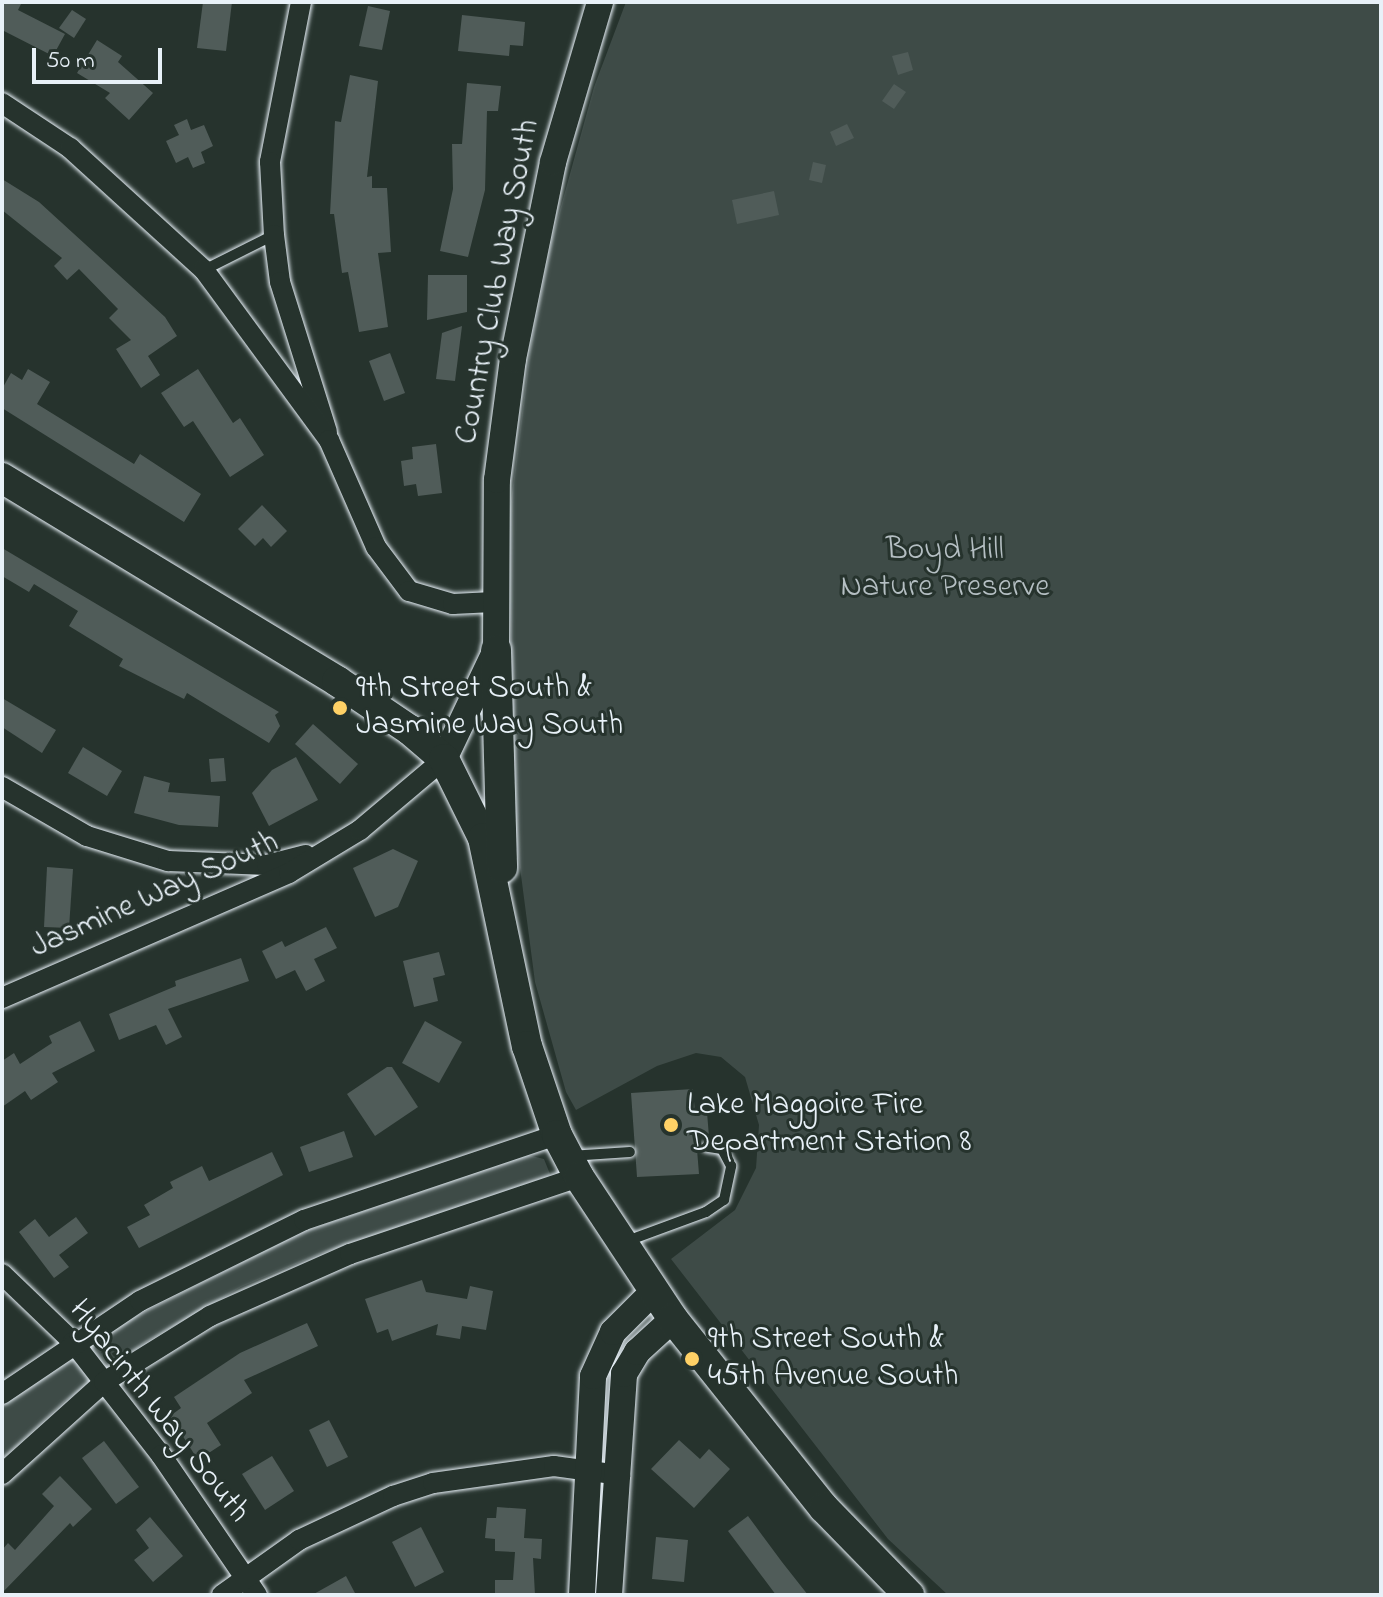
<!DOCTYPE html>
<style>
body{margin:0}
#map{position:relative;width:1383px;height:1597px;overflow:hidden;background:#26332d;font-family:"Indie Flower",sans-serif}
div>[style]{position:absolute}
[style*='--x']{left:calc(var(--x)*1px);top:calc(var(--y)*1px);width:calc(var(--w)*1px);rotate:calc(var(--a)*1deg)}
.green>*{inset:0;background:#3e4b47}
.building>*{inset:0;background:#505c59}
.roads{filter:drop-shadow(0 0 2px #e8f1f8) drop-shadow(0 0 2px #e8f1f8)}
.service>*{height:10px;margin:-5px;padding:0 5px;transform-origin:5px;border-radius:5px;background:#26332d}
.minor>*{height:20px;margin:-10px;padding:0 10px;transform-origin:10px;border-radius:10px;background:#26332d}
.tertiary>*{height:26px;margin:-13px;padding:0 13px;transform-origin:13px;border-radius:13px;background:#26332d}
.secondary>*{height:30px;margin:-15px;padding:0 15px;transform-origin:15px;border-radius:15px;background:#26332d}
.dots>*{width:22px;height:22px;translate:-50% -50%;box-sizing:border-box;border:4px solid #26332d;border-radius:50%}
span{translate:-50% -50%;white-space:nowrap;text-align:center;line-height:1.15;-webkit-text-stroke:6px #26332d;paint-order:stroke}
.street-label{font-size:32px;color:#e8f1f8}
.park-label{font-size:32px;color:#b5bfc3}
.poi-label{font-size:32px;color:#e8f1f8}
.left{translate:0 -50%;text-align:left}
.frame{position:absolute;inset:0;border:4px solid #e8f1f8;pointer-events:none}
.scale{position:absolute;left:32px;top:48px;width:130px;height:36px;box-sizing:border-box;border:4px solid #e8f1f8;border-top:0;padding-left:10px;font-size:24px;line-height:28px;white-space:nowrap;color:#e8f1f8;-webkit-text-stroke:6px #26332d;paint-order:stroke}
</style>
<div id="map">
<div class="green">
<div style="clip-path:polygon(626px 2px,1381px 2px,1381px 1595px,948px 1595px,888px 1539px,671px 1259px,735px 1210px,756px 1168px,759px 1125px,745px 1077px,721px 1057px,696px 1053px,657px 1066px,576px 1110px,566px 1092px,535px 982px,516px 837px,508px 525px,530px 350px,552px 239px,594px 87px)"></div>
<div style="clip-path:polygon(528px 1155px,544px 1159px,550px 1174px,544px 1181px,322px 1253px,241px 1287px,144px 1343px,65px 1401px,2px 1459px,2px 1406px,111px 1329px,300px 1233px)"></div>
</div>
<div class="building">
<div style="clip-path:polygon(2px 2px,22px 2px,18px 10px,65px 34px,53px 56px,2px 30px)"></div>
<div style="clip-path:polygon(203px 2px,232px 2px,226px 51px,197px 48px)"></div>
<div style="clip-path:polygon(368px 6px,390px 11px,382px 50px,359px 46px)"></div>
<div style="clip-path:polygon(72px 10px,86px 19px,74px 38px,59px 28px)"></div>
<div style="clip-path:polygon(462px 15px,525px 22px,523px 46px,510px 45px,509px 56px,458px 51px)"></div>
<div style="clip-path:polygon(97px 40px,122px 56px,118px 62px,153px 93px,129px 120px,105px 98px,110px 93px,77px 73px)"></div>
<div style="clip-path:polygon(908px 52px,913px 70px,898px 75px,892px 56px)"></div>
<div style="clip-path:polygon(350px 75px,378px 81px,367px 177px,372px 176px,372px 188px,387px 188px,391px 252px,378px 253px,388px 327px,359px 332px,348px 272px,342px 273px,334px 214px,330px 214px,335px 121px,341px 122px)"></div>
<div style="clip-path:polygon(467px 83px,501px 86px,498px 111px,487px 111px,485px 190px,468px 257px,440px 251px,453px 189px,452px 144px,462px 144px)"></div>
<div style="clip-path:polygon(894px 84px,906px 92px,894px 109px,882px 101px)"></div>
<div style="clip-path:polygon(187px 119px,191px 130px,204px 125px,213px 146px,201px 152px,205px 163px,193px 168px,188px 157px,176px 163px,166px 141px,179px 135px,174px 125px)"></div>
<div style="clip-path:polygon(847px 124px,854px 138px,836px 146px,830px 132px)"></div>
<div style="clip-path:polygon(813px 162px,826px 165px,822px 183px,809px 180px)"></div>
<div style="clip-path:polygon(2px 179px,39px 202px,165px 317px,177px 336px,148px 356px,160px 375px,141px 388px,116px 349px,131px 340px,109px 318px,118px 309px,79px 269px,67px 280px,54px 266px,62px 258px,2px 210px)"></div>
<div style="clip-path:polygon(774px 191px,779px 215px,737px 224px,732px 200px)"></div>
<div style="clip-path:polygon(428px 275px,467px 275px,467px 312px,427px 320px)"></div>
<div style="clip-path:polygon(462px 326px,455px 381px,436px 379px,442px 333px)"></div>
<div style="clip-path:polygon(390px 353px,405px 393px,384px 401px,369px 361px)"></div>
<div style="clip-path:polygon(28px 369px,50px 382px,37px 404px,134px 464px,140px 454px,201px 494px,184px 522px,2px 408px,2px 389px,11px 373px,22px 380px)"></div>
<div style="clip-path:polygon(198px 369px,233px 423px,240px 418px,264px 455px,230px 477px,193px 421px,184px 427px,161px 393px)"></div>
<div style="clip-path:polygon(436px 444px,442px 493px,418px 496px,416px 484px,404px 486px,401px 461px,413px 459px,412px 447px)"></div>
<div style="clip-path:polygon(262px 505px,287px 531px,271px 547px,263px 538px,255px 546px,238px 529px)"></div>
<div style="clip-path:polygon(2px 548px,279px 712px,275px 715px,280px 726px,269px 743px,187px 693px,184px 699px,119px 666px,123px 659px,69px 626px,78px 611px,34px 584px,29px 592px,2px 576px)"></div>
<div style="clip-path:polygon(2px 698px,56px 730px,42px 753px,2px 727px)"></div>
<div style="clip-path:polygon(313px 724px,358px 764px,340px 784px,295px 744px)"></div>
<div style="clip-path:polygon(83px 747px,122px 771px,107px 796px,68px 773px)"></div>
<div style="clip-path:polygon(296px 757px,318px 800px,269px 826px,252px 793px,272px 770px)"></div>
<div style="clip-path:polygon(224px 758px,226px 781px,211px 782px,209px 759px)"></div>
<div style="clip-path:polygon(144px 776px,170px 783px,168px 792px,220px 796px,218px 827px,179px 825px,134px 813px)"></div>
<div style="clip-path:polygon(393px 849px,418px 861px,398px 907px,375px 917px,353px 868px)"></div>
<div style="clip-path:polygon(47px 867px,73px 869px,69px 928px,44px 927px)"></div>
<div style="clip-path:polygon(326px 927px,337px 948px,314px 959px,325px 981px,306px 991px,295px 970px,276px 979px,262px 951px,282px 941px,285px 947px)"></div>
<div style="clip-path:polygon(439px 952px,445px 975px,433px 978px,438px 1001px,414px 1007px,403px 961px)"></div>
<div style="clip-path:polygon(241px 958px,249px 981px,168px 1009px,182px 1037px,166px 1045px,156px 1025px,119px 1040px,109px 1014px,176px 986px,175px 981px)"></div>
<div style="clip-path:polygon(80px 1021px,95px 1051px,52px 1073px,58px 1082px,31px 1100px,25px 1091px,2px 1107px,2px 1061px,14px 1053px,20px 1064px,52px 1043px,49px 1036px)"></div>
<div style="clip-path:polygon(425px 1021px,462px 1042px,439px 1083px,402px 1063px)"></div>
<div style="clip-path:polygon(387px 1067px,392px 1067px,418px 1107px,375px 1136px,347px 1094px)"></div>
<div style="clip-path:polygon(693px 1089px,695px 1113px,707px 1112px,709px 1137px,696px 1137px,699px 1174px,637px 1177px,631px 1093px)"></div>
<div style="clip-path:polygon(344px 1131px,353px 1157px,309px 1172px,300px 1147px)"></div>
<div style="clip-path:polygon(272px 1152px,283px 1175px,139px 1248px,127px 1227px,150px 1215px,144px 1205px,173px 1188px,170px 1182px,202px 1166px,209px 1181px)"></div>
<div style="clip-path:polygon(76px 1217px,88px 1233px,59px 1255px,69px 1267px,54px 1278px,19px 1232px,35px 1219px,49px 1237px)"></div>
<div style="clip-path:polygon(422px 1280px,426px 1292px,467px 1299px,470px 1286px,493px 1291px,486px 1330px,462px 1326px,460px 1339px,436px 1335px,438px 1324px,392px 1341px,388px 1329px,377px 1333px,365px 1299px)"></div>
<div style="clip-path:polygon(307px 1323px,318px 1346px,244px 1380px,252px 1393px,207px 1423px,221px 1445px,198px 1460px,170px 1416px,181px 1408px,174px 1397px,240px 1353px)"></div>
<div style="clip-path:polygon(329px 1420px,348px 1457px,327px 1467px,309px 1430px)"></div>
<div style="clip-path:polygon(679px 1440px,700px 1459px,709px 1449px,730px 1469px,694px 1508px,651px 1469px)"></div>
<div style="clip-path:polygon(104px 1441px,139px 1487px,116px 1504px,82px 1458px)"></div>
<div style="clip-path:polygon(272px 1456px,294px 1491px,265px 1510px,242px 1474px)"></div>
<div style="clip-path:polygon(60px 1476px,92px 1509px,73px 1527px,70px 1523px,2px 1593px,2px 1550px,8px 1543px,15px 1550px,54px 1506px,42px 1494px)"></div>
<div style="clip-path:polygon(497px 1507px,526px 1509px,524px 1538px,542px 1539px,541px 1559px,533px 1558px,535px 1595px,495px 1595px,495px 1580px,513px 1580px,515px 1552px,495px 1551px,495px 1539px,485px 1538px,487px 1518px,496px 1518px)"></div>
<div style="clip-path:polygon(748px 1516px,782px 1562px,808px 1595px,776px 1595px,728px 1531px)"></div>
<div style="clip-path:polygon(150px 1517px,183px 1556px,153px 1582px,134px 1560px,149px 1548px,136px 1530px)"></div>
<div style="clip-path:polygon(421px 1527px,444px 1572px,415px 1587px,392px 1542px)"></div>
<div style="clip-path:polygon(656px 1537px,688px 1540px,684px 1582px,652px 1579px)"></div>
<div style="clip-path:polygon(346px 1576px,356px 1595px,312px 1595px)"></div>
</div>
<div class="roads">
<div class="service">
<div style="--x:204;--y:270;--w:78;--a:-26.6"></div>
<div style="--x:570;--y:1156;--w:60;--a:-3.8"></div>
<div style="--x:627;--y:1241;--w:84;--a:-20.2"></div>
<div style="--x:706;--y:1212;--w:22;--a:-34"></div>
<div style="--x:724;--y:1200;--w:35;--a:-78"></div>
<div style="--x:731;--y:1166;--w:19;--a:-118"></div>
<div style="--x:722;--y:1149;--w:15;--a:-172"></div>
</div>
<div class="minor">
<div style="--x:301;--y:2;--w:163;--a:101"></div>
<div style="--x:270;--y:162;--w:73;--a:86.9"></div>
<div style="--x:274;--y:235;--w:47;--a:82.7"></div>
<div style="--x:280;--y:282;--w:157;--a:72.6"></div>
<div style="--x:2;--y:103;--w:82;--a:33.5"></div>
<div style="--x:70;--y:148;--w:181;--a:42.3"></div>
<div style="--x:204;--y:270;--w:211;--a:53.7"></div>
<div style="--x:329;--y:440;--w:117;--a:66.3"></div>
<div style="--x:376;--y:547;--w:55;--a:53.1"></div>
<div style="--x:409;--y:591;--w:46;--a:16.5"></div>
<div style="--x:453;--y:604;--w:40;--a:-2.9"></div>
<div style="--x:2;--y:787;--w:98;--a:30"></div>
<div style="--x:87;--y:836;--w:85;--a:17.2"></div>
<div style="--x:168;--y:861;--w:99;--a:2.3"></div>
<div style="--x:267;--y:865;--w:40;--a:-14.4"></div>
<div style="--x:2;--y:998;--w:313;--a:-23.5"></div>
<div style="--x:289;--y:873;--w:83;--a:-31.2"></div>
<div style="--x:360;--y:830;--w:110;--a:-40.2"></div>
<div style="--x:2;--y:1274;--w:98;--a:43.8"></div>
<div style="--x:73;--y:1342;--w:143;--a:52.1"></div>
<div style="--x:161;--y:1455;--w:170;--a:55.6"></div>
<div style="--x:2;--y:1394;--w:166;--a:-34"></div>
<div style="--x:140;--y:1301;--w:183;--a:-26.3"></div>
<div style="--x:304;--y:1220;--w:267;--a:-18.6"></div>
<div style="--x:2;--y:1474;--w:137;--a:-42"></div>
<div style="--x:104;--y:1382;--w:125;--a:-31.9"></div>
<div style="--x:210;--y:1316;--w:153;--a:-23.9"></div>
<div style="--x:350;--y:1254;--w:242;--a:-18.6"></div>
<div style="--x:222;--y:1595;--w:95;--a:-35.5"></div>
<div style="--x:299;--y:1540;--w:104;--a:-25.1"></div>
<div style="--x:393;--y:1496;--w:42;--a:-18"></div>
<div style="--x:433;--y:1483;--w:122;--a:-8"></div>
<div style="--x:554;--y:1466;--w:67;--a:7.8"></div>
</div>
<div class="tertiary">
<div style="--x:444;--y:759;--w:121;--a:-64.5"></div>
<div style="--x:496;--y:650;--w:170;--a:-89.7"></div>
<div style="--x:497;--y:480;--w:122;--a:-82.5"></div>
<div style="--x:513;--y:359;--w:201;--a:-78.5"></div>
<div style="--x:553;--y:162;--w:167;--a:-73.6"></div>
<div style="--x:582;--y:1595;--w:219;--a:-87.1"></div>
<div style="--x:593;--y:1376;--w:48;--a:-65.6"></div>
<div style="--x:613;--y:1332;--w:57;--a:-45"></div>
<div style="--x:609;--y:1595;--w:222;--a:-86.1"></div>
<div style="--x:624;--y:1374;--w:26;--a:-59"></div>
<div style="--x:637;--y:1352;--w:49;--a:-42.5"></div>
</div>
<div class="secondary">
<div style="--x:2;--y:478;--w:392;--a:31.2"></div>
<div style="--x:337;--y:681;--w:88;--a:33.9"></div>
<div style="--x:410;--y:730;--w:45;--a:40.5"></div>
<div style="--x:444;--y:759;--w:88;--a:63.7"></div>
<div style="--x:483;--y:838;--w:213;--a:78.1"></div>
<div style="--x:527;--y:1046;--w:94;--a:71.4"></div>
<div style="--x:557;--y:1135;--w:47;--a:62.4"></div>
<div style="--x:579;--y:1177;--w:170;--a:56.5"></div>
<div style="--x:673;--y:1319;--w:242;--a:51.4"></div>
<div style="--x:824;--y:1508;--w:122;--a:45.7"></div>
<div style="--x:496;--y:650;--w:218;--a:88.4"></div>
</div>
</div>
<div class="dots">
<div style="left:340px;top:708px;background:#ffd166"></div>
<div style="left:671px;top:1125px;background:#ffd166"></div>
<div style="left:692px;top:1359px;background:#ffd166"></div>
</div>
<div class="street-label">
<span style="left:499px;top:282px;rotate:-79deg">Country Club Way South</span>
<span style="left:155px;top:896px;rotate:-24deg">Jasmine Way South</span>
<span style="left:158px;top:1412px;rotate:52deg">Hyacinth Way South</span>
</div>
<div class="park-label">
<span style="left:945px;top:570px">Boyd Hill<br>Nature Preserve</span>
</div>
<div class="poi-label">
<span class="left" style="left:356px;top:708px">9th Street South &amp;<br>Jasmine Way South</span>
<span class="left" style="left:687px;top:1125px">Lake Maggoire Fire<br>Department Station 8</span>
<span class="left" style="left:708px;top:1359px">9th Street South &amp;<br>45th Avenue South</span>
</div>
<div class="frame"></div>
<div class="scale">50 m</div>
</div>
